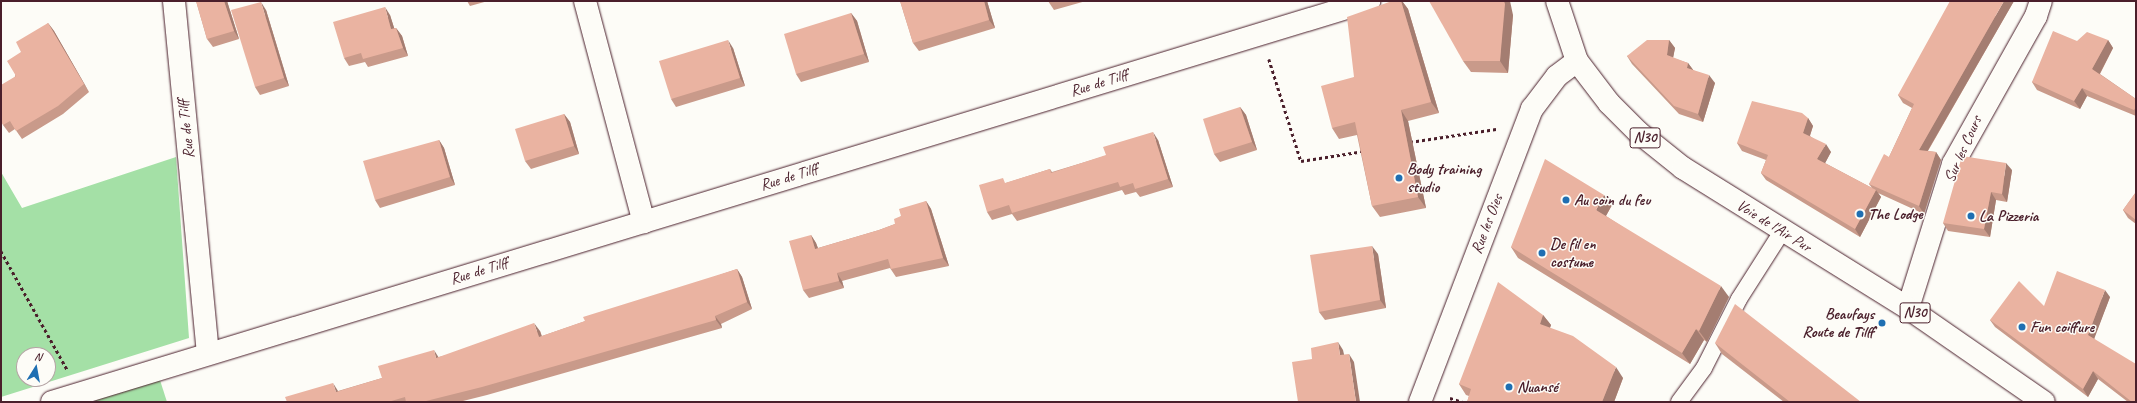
<!DOCTYPE html>
<meta charset="utf-8">
<style>
body{margin:0}
#map{position:relative;width:2137px;height:403px;overflow:hidden;background:#fdfcf7;font-family:Caveat,sans-serif}
div>[style]{position:absolute}
[style*='--x']{left:calc(var(--x)*1px);top:calc(var(--y)*1px);width:calc(var(--w)*1px);rotate:calc(var(--a)*1deg)}
.green>*{inset:0;background:#a4e0a6}
.path>*{height:2.5px;margin-top:-1.25px;transform-origin:0;background:repeating-linear-gradient(90deg,#4a1f2b 0 3px,transparent 0 6px)}
.roads{filter:drop-shadow(0 0 1px #4a1f2b) drop-shadow(0 0 1px #4a1f2b)}
.lane>*{height:16px;margin:-8px;padding:0 8px;transform-origin:8px;border-radius:8px;background:#fdfcf7}
.street>*{height:22px;margin:-11px;padding:0 11px;transform-origin:11px;border-radius:11px;background:#fdfcf7}
.secondary>*{height:22px;margin:-11px;padding:0 11px;transform-origin:11px;border-radius:11px;background:#fdfcf7}
.primary>*{height:22px;margin:-11px;padding:0 11px;transform-origin:11px;border-radius:11px;background:#fdfcf7}
.wall>*{inset:0;background:#c99a8a}
.shaded-wall>*{inset:0;background:#a47d71}
.building>*{inset:0;background:#eab3a1}
.dots>*{width:11px;height:11px;translate:-50% -50%;box-sizing:border-box;border:2px solid #fdfcf7;border-radius:50%}
span{translate:-50% -50%;white-space:nowrap;text-align:center;line-height:1.15;-webkit-text-stroke:3px #fdfcf7;paint-order:stroke}
.shield-label span{padding:1px 3px;background:#fdfcf7;border:1px solid;border-radius:3px;-webkit-text-stroke-width:0}
.shield-label{font-size:15px;color:#4a1f2b;font-weight:700}
.street-label{font-size:16px;color:#4a1f2b}
.poi-label{font-size:16px;color:#4a1f2b;font-weight:700}
.left{translate:0 -50%;text-align:left}
.right{translate:-100% -50%;text-align:right}
.frame{position:absolute;inset:0;border:2px solid #4a1f2b;pointer-events:none}
.north{position:absolute;left:16px;top:347px;width:40px;height:40px;box-sizing:border-box;background:#fdfcf7;border:1px solid #b5a4a5;border-radius:50%;rotate:11deg;font-size:11px;font-weight:700;line-height:16px;text-align:center;color:#4a1f2b}
.north::after{content:'';display:block;margin:auto;width:14px;height:18px;background:#1f6fb2;clip-path:polygon(50% 0,100% 100%,50% 72%,0 100%)}
</style>
<div id="map">
<div class="green">
<div style="clip-path:polygon(evenodd,176px 157px,189px 338px,1px 397px,1px 172px,22px 208px,176px 157px,24px 355px,48px 355px,48px 379px,24px 379px,24px 355px)"></div>
<div style="clip-path:polygon(159px 377px,167px 402px,90px 402px)"></div>
</div>
<div class="path">
<div style="--x:1269;--y:59;--w:107;--a:72.6"></div>
<div style="--x:1301;--y:161;--w:64;--a:-9"></div>
<div style="--x:1410;--y:142;--w:87;--a:-8.6"></div>
<div style="--x:1;--y:251;--w:137;--a:60.8"></div>
<div style="--x:1450;--y:398;--w:14;--a:17"></div>
</div>
<div class="roads">
<div class="lane">
<div style="--x:1679;--y:402;--w:42;--a:-53.7"></div>
<div style="--x:1704;--y:368;--w:77;--a:-63.1"></div>
<div style="--x:1739;--y:299;--w:82;--a:-57.5"></div>
</div>
<div class="street">
<div style="--x:174;--y:1;--w:354;--a:84.5"></div>
<div style="--x:585;--y:1;--w:229;--a:75.1"></div>
<div style="--x:1908;--y:308;--w:151;--a:-72.6"></div>
<div style="--x:1953;--y:164;--w:170;--a:-60.7"></div>
<div style="--x:2036;--y:16;--w:16;--a:-72"></div>
<div style="--x:1420;--y:402;--w:314;--a:-69.1"></div>
<div style="--x:1532;--y:109;--w:41;--a:-52.9"></div>
<div style="--x:1557;--y:76;--w:25;--a:-37"></div>
</div>
<div class="secondary">
<div style="--x:52;--y:402;--w:1377;--a:-16.93"></div>
</div>
<div class="primary">
<div style="--x:1557;--y:1;--w:63;--a:71.6"></div>
<div style="--x:1577;--y:61;--w:53;--a:52.7"></div>
<div style="--x:1609;--y:103;--w:41;--a:45"></div>
<div style="--x:1638;--y:132;--w:58;--a:38.7"></div>
<div style="--x:1683;--y:168;--w:265;--a:31.9"></div>
<div style="--x:1908;--y:308;--w:165;--a:34.7"></div>
</div>
</div>
<div class="wall">
<div style="clip-path:polygon(196px 1px,227px 1px,239px 39px,213px 47px,207px 39px)"></div>
<div style="clip-path:polygon(467px 1px,488px 1px,470px 6px)"></div>
<div style="clip-path:polygon(900px 1px,987px 1px,995px 28px,919px 51px,913px 43px)"></div>
<div style="clip-path:polygon(1048px 1px,1086px 1px,1054px 10px)"></div>
<div style="clip-path:polygon(1392px 1px,1402px 1px,1408px 9px,1439px 113px,1408px 121px,1426px 208px,1380px 217px,1372px 206px,1357px 135px,1339px 139px,1332px 128px,1354px 77px)"></div>
<div style="clip-path:polygon(2014px 1px,1928px 151px,1936px 152px,1941px 160px,1924px 214px,1878px 193px,1881px 197px,1860px 237px,1766px 180px,1761px 173px,1766px 160px,1742px 151px,1737px 143px,1808px 118px,1813px 126px,1810px 136px,1831px 152px,1825px 163px,1872px 188px,1869px 184px,1889px 157px,1912px 108px,1903px 103px,1898px 95px)"></div>
<div style="clip-path:polygon(266px 10px,289px 86px,260px 95px,255px 87px)"></div>
<div style="clip-path:polygon(851px 13px,857px 21px,869px 62px,801px 82px,796px 74px)"></div>
<div style="clip-path:polygon(390px 15px,394px 28px,396px 28px,402px 36px,408px 56px,368px 67px,365px 62px,349px 66px,344px 58px)"></div>
<div style="clip-path:polygon(1513px 15px,1508px 73px,1471px 72px,1463px 61px)"></div>
<div style="clip-path:polygon(48px 23px,54px 31px,89px 92px,63px 114px,22px 139px,15px 129px,9px 133px,3px 125px,21px 52px)"></div>
<div style="clip-path:polygon(1669px 40px,1675px 48px,1673px 58px,1688px 63px,1693px 70px,1715px 83px,1703px 122px,1679px 114px,1632px 64px,1627px 56px)"></div>
<div style="clip-path:polygon(2108px 40px,2113px 48px,2100px 74px,2136px 99px,2136px 116px,2087px 96px,2080px 109px,2037px 90px,2032px 82px,2077px 41px)"></div>
<div style="clip-path:polygon(733px 48px,745px 86px,676px 107px,671px 99px)"></div>
<div style="clip-path:polygon(1240px 107px,1246px 115px,1257px 150px,1220px 162px,1214px 154px)"></div>
<div style="clip-path:polygon(564px 114px,570px 122px,579px 154px,531px 169px,525px 161px)"></div>
<div style="clip-path:polygon(439px 140px,444px 148px,455px 185px,380px 208px,375px 200px)"></div>
<div style="clip-path:polygon(1158px 140px,1173px 187px,1140px 197px,1136px 192px,1125px 195px,1122px 190px,1017px 221px,1012px 214px,992px 220px,987px 212px,1006px 183px,1050px 169px,1052px 172px)"></div>
<div style="clip-path:polygon(2012px 170px,2007px 202px,1996px 200px,1990px 237px,1948px 231px,1943px 223px)"></div>
<div style="clip-path:polygon(2136px 192px,2136px 224px,2128px 218px,2123px 210px)"></div>
<div style="clip-path:polygon(926px 201px,931px 209px,949px 266px,896px 277px,890px 268px,842px 281px,844px 288px,809px 298px,803px 290px,811px 235px,816px 243px,818px 248px,879px 230px,895px 224px,901px 216px)"></div>
<div style="clip-path:polygon(1612px 205px,1606px 216px,1729px 297px,1707px 342px,1704px 340px,1690px 364px,1518px 258px,1511px 247px)"></div>
<div style="clip-path:polygon(1378px 254px,1386px 308px,1325px 320px,1319px 312px)"></div>
<div style="clip-path:polygon(737px 269px,742px 277px,752px 309px,721px 324px,722px 328px,487px 395px,459px 402px,287px 402px,338px 391px,382px 378px,439px 357px,540px 331px,542px 336px)"></div>
<div style="clip-path:polygon(2110px 297px,2094px 338px,2136px 402px,2128px 402px,2098px 379px,2088px 397px,1995px 327px,1990px 320px)"></div>
<div style="clip-path:polygon(1543px 315px,1551px 325px,1550px 328px,1623px 378px,1614px 402px,1467px 402px,1469px 396px,1466px 395px,1459px 384px)"></div>
<div style="clip-path:polygon(1715px 343px,1861px 402px,1784px 402px,1722px 354px)"></div>
</div>
<div class="shaded-wall">
<div style="clip-path:polygon(224px 1px,227px 1px,239px 39px,234px 31px)"></div>
<div style="clip-path:polygon(984px 1px,987px 1px,995px 28px,989px 20px)"></div>
<div style="clip-path:polygon(1401px 1px,1402px 1px,1408px 9px,1439px 113px,1431px 102px)"></div>
<div style="clip-path:polygon(1504px 1px,1510px 1px,1513px 15px,1508px 73px,1500px 61px)"></div>
<div style="clip-path:polygon(2004px 1px,2014px 1px,1924px 157px,1919px 150px)"></div>
<div style="clip-path:polygon(261px 2px,266px 10px,289px 86px,284px 78px)"></div>
<div style="clip-path:polygon(385px 7px,390px 15px,397px 37px,391px 29px)"></div>
<div style="clip-path:polygon(851px 13px,857px 21px,869px 62px,864px 54px)"></div>
<div style="clip-path:polygon(48px 23px,54px 31px,89px 92px,84px 84px)"></div>
<div style="clip-path:polygon(396px 28px,402px 36px,408px 56px,403px 48px)"></div>
<div style="clip-path:polygon(728px 40px,733px 48px,745px 86px,740px 78px)"></div>
<div style="clip-path:polygon(1669px 40px,1675px 48px,1672px 63px,1667px 55px)"></div>
<div style="clip-path:polygon(2108px 40px,2113px 48px,2098px 77px,2092px 69px)"></div>
<div style="clip-path:polygon(1688px 63px,1694px 71px,1687px 68px)"></div>
<div style="clip-path:polygon(1709px 75px,1715px 83px,1703px 122px,1698px 114px)"></div>
<div style="clip-path:polygon(2082px 88px,2087px 96px,2080px 109px,2074px 101px)"></div>
<div style="clip-path:polygon(1240px 107px,1246px 115px,1257px 150px,1252px 142px)"></div>
<div style="clip-path:polygon(1401px 110px,1408px 121px,1426px 208px,1418px 197px)"></div>
<div style="clip-path:polygon(564px 114px,570px 122px,579px 154px,574px 146px)"></div>
<div style="clip-path:polygon(1808px 118px,1813px 126px,1808px 141px,1803px 133px)"></div>
<div style="clip-path:polygon(1153px 132px,1158px 140px,1173px 187px,1168px 179px)"></div>
<div style="clip-path:polygon(439px 140px,444px 148px,455px 185px,450px 177px)"></div>
<div style="clip-path:polygon(1826px 144px,1831px 152px,1823px 167px,1817px 159px)"></div>
<div style="clip-path:polygon(1936px 152px,1941px 160px,1924px 214px,1919px 206px)"></div>
<div style="clip-path:polygon(2006px 163px,2012px 170px,2007px 202px,2002px 194px)"></div>
<div style="clip-path:polygon(1876px 190px,1881px 197px,1860px 237px,1855px 229px)"></div>
<div style="clip-path:polygon(1991px 192px,1996px 200px,1990px 237px,1984px 229px)"></div>
<div style="clip-path:polygon(1604px 195px,1612px 205px,1603px 221px,1596px 210px)"></div>
<div style="clip-path:polygon(926px 201px,931px 209px,949px 266px,943px 258px)"></div>
<div style="clip-path:polygon(811px 235px,816px 243px,821px 257px,815px 249px)"></div>
<div style="clip-path:polygon(1372px 246px,1378px 254px,1386px 308px,1380px 300px)"></div>
<div style="clip-path:polygon(737px 269px,742px 277px,752px 309px,747px 302px)"></div>
<div style="clip-path:polygon(837px 273px,842px 281px,844px 288px,839px 281px)"></div>
<div style="clip-path:polygon(1721px 286px,1729px 297px,1707px 342px,1699px 331px)"></div>
<div style="clip-path:polygon(2105px 290px,2110px 297px,2093px 342px,2088px 335px)"></div>
<div style="clip-path:polygon(1543px 315px,1551px 325px,1547px 335px,1540px 324px)"></div>
<div style="clip-path:polygon(715px 316px,721px 324px,722px 328px,716px 320px)"></div>
<div style="clip-path:polygon(534px 323px,540px 331px,544px 345px,539px 337px)"></div>
<div style="clip-path:polygon(1696px 329px,1704px 340px,1690px 364px,1682px 353px)"></div>
<div style="clip-path:polygon(1338px 342px,1343px 350px,1346px 363px,1340px 355px)"></div>
<div style="clip-path:polygon(434px 350px,439px 358px,436px 358px)"></div>
<div style="clip-path:polygon(1349px 354px,1354px 362px,1360px 402px,1356px 402px)"></div>
<div style="clip-path:polygon(1616px 367px,1623px 378px,1614px 402px,1602px 402px)"></div>
<div style="clip-path:polygon(2093px 371px,2098px 379px,2088px 397px,2083px 389px)"></div>
<div style="clip-path:polygon(333px 383px,338px 391px,341px 400px,336px 392px)"></div>
</div>
<div class="building">
<div style="clip-path:polygon(196px 1px,224px 1px,234px 31px,207px 39px)"></div>
<div style="clip-path:polygon(900px 1px,984px 1px,989px 20px,913px 43px)"></div>
<div style="clip-path:polygon(1392px 1px,1401px 1px,1431px 102px,1401px 110px,1418px 197px,1372px 206px,1355px 122px,1332px 128px,1321px 86px,1354px 77px,1347px 17px)"></div>
<div style="clip-path:polygon(1429px 1px,1504px 1px,1505px 4px,1500px 61px,1463px 61px)"></div>
<div style="clip-path:polygon(1950px 1px,2004px 1px,1919px 150px,1936px 152px,1919px 206px,1869px 184px,1884px 154px,1889px 157px,1914px 104px,1898px 95px)"></div>
<div style="clip-path:polygon(261px 2px,284px 78px,255px 87px,231px 10px)"></div>
<div style="clip-path:polygon(385px 7px,391px 29px,396px 28px,403px 48px,363px 59px,361px 53px,344px 58px,333px 22px)"></div>
<div style="clip-path:polygon(851px 13px,864px 54px,796px 74px,784px 34px)"></div>
<div style="clip-path:polygon(48px 23px,84px 84px,58px 106px,16px 131px,10px 121px,3px 125px,1px 122px,1px 85px,16px 76px,7px 61px,21px 52px,16px 42px)"></div>
<div style="clip-path:polygon(2053px 31px,2077px 41px,2087px 32px,2108px 40px,2092px 69px,2136px 99px,2136px 107px,2134px 110px,2082px 88px,2074px 101px,2032px 82px)"></div>
<div style="clip-path:polygon(728px 40px,740px 78px,671px 99px,659px 61px)"></div>
<div style="clip-path:polygon(1647px 40px,1669px 40px,1667px 55px,1688px 63px,1687px 68px,1709px 75px,1698px 114px,1674px 106px,1627px 56px)"></div>
<div style="clip-path:polygon(1752px 101px,1802px 113px,1808px 118px,1803px 133px,1826px 144px,1817px 159px,1876px 190px,1855px 229px,1761px 173px,1768px 155px,1737px 143px)"></div>
<div style="clip-path:polygon(1240px 107px,1252px 142px,1214px 154px,1203px 119px)"></div>
<div style="clip-path:polygon(564px 114px,574px 146px,525px 161px,515px 129px)"></div>
<div style="clip-path:polygon(1153px 132px,1168px 179px,1135px 189px,1133px 183px,1120px 187px,1118px 182px,1012px 213px,1009px 205px,987px 212px,979px 185px,1003px 178px,1005px 183px,1050px 169px,1051px 173px,1106px 155px,1103px 147px)"></div>
<div style="clip-path:polygon(439px 140px,450px 177px,375px 200px,363px 161px)"></div>
<div style="clip-path:polygon(1962px 156px,2006px 163px,2002px 194px,1991px 192px,1984px 229px,1943px 223px)"></div>
<div style="clip-path:polygon(1545px 159px,1604px 195px,1596px 210px,1721px 286px,1699px 331px,1696px 329px,1682px 353px,1511px 247px)"></div>
<div style="clip-path:polygon(2136px 192px,2136px 220px,2123px 210px)"></div>
<div style="clip-path:polygon(926px 201px,943px 258px,891px 269px,888px 259px,837px 273px,839px 281px,803px 290px,789px 241px,811px 235px,815px 249px,879px 230px,895px 224px,894px 219px,901px 216px,899px 209px)"></div>
<div style="clip-path:polygon(1372px 246px,1380px 300px,1319px 312px,1310px 255px)"></div>
<div style="clip-path:polygon(737px 269px,747px 302px,715px 316px,716px 320px,482px 387px,422px 402px,406px 402px,405px 397px,388px 402px,287px 402px,285px 397px,333px 383px,336px 392px,382px 378px,378px 366px,434px 350px,436px 358px,534px 323px,539px 337px,585px 321px,583px 317px)"></div>
<div style="clip-path:polygon(2057px 271px,2105px 290px,2088px 335px,2136px 364px,2136px 402px,2132px 402px,2093px 371px,2083px 389px,1990px 320px,2019px 281px,2044px 306px)"></div>
<div style="clip-path:polygon(1498px 282px,1543px 315px,1540px 324px,1573px 336px,1616px 367px,1602px 402px,1467px 402px,1471px 389px,1459px 384px)"></div>
<div style="clip-path:polygon(1735px 304px,1861px 402px,1790px 402px,1715px 343px)"></div>
<div style="clip-path:polygon(1338px 342px,1340px 355px,1349px 354px,1356px 402px,1298px 402px,1292px 362px,1312px 359px,1311px 348px)"></div>
</div>
<div class="dots">
<div style="left:1399px;top:178px;background:#1f6fb2"></div>
<div style="left:1566px;top:200px;background:#1f6fb2"></div>
<div style="left:1860px;top:214px;background:#1f6fb2"></div>
<div style="left:1971px;top:216px;background:#1f6fb2"></div>
<div style="left:1542px;top:253px;background:#1f6fb2"></div>
<div style="left:1882px;top:323px;background:#1f6fb2"></div>
<div style="left:2022px;top:327px;background:#1f6fb2"></div>
<div style="left:1509px;top:387px;background:#1f6fb2"></div>
</div>
<div class="shield-label">
<span style="left:1645px;top:138px">N30</span>
<span style="left:1915px;top:313px">N30</span>
</div>
<div class="street-label">
<span style="left:1099px;top:83px;rotate:-17deg">Rue de Tilff</span>
<span style="left:186px;top:129px;rotate:-96deg">Rue de Tilff</span>
<span style="left:1963px;top:149px;rotate:-66deg">Sur les Cours</span>
<span style="left:789px;top:177px;rotate:-17deg">Rue de Tilff</span>
<span style="left:1487px;top:224px;rotate:-69deg">Rue les Oies</span>
<span style="left:1774px;top:226px;rotate:32deg">Voie de l'Air Pur</span>
<span style="left:479px;top:271px;rotate:-17deg">Rue de Tilff</span>
</div>
<div class="poi-label">
<span class="left" style="left:1407px;top:178px">Body training<br>studio</span>
<span class="left" style="left:1574px;top:200px">Au coin du feu</span>
<span class="left" style="left:1868px;top:214px">The Lodge</span>
<span class="left" style="left:1979px;top:216px">La Pizzeria</span>
<span class="left" style="left:1550px;top:253px">De fil en<br>costume</span>
<span class="right" style="left:1874px;top:323px">Beaufays<br>Route de Tilff</span>
<span class="left" style="left:2030px;top:327px">Fun coiffure</span>
<span class="left" style="left:1517px;top:387px">Nuansé</span>
</div>
<div class="frame"></div>
<div class="north">N</div>
</div>
